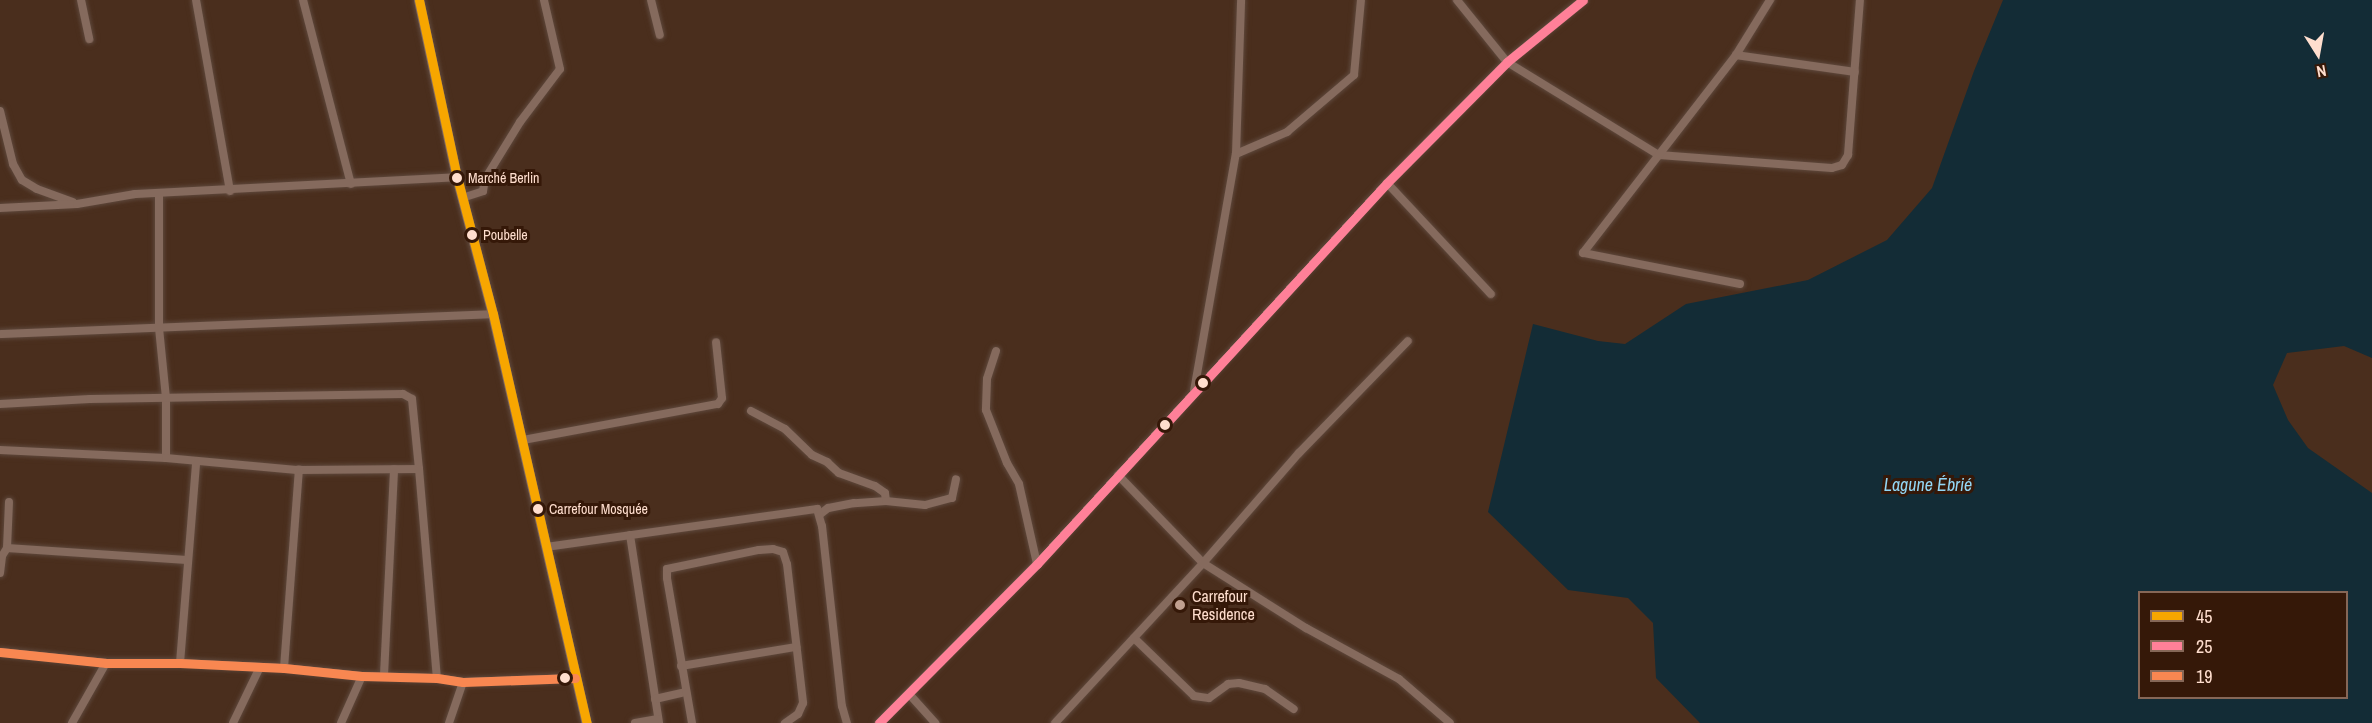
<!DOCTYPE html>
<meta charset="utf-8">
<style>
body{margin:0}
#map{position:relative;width:2372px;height:723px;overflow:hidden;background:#4a2e1d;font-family:"Archivo Narrow",sans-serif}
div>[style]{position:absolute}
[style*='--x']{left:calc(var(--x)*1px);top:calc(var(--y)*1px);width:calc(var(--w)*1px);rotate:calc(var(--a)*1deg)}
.water>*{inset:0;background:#132c36}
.roads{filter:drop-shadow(0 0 2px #5e483c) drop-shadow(0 0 2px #5e483c)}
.minor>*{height:8px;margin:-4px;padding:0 4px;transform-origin:4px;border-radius:4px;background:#856a5d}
.tertiary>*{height:10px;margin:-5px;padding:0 5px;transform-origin:5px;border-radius:5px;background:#856a5d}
.bus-1>*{height:9px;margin:-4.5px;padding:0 4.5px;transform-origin:4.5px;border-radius:4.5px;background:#f7a600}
.bus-2>*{height:9px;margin:-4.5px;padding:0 4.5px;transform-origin:4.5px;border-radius:4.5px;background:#ff8098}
.bus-3>*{height:9px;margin:-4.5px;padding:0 4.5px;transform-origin:4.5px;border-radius:4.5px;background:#f88751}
.dots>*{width:16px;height:16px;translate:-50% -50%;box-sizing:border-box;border:3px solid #351808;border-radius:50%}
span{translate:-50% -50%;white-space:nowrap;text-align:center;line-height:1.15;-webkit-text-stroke:6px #351808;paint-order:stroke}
.bus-label{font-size:14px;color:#ffdece}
.left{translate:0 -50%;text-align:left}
.poi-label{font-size:16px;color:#ffdece}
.water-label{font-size:18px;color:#93d7f5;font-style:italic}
.legend{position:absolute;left:2138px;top:591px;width:210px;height:108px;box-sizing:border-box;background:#351808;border:2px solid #866757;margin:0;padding:8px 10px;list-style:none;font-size:18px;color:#ffdece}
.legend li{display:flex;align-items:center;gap:12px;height:30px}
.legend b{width:30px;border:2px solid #866757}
.north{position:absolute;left:2288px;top:24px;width:60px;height:60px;-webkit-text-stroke:4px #351808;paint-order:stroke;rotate:169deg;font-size:16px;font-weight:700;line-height:24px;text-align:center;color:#ffdece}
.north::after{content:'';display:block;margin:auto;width:21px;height:27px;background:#ffdece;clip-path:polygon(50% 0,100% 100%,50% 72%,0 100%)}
</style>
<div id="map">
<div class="water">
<div style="clip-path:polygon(evenodd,2003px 0,2372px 0,2372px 358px,2344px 346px,2287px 353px,2273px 385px,2288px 420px,2308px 448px,2372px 493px,2372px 723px,1700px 723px,1656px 678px,1653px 623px,1628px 598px,1568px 590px,1488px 512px,1533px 324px,1598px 341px,1625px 344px,1686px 304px,1808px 280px,1887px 240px,1932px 188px,1974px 71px,2003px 0,2140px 592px,2346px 592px,2346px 698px,2140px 698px,2140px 592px)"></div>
</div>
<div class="roads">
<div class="minor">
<div style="--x:81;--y:0;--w:40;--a:78"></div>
<div style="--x:196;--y:0;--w:194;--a:79.9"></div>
<div style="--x:303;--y:0;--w:190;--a:75.4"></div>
<div style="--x:651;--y:0;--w:36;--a:76"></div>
<div style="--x:1457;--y:0;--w:80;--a:51.1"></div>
<div style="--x:1507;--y:62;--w:178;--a:31.5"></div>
<div style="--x:1659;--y:155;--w:173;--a:4.3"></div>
<div style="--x:1832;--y:168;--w:10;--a:-17"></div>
<div style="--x:1842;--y:165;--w:12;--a:-59"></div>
<div style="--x:1848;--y:155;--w:155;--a:-85.6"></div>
<div style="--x:1736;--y:55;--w:120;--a:8.1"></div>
<div style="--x:0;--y:111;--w:55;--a:76.2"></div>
<div style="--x:13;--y:164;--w:18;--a:61"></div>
<div style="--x:22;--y:180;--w:17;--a:31"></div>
<div style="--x:37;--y:189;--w:38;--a:20"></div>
<div style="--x:1236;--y:154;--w:56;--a:-23.3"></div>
<div style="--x:1287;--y:132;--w:88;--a:-40.4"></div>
<div style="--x:1354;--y:75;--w:75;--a:-84.7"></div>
<div style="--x:1387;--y:183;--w:152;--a:46.9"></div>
<div style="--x:159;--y:195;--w:133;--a:90"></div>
<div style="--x:159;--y:328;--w:70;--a:84.3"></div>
<div style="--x:166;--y:398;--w:60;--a:90"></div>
<div style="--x:462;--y:198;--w:22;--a:-18"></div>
<div style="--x:483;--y:191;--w:12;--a:-81"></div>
<div style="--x:485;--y:179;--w:67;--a:-58.4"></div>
<div style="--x:520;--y:122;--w:66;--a:-53"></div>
<div style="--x:560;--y:69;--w:71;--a:-103.1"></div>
<div style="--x:0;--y:208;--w:77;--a:-3"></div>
<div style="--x:77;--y:204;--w:59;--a:-9.8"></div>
<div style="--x:135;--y:194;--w:322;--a:-3"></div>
<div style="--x:1740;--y:284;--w:160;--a:-168.8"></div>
<div style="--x:1583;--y:253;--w:250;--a:-52.3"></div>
<div style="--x:1736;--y:55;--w:65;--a:-58.3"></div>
<div style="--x:0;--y:334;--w:493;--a:-2.3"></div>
<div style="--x:996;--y:351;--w:29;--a:108"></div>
<div style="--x:987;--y:379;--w:31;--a:92"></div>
<div style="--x:986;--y:410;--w:57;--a:68.4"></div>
<div style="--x:1007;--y:463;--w:24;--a:60"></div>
<div style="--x:1019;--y:484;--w:82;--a:77.3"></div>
<div style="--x:1194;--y:391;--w:241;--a:-80"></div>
<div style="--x:1236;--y:154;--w:154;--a:-88.1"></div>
<div style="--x:0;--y:404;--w:90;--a:-3.2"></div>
<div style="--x:90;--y:399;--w:313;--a:-0.9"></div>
<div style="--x:403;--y:394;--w:10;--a:29"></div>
<div style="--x:412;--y:399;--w:70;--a:84.3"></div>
<div style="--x:751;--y:411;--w:38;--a:28"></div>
<div style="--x:785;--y:429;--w:37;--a:44"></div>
<div style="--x:812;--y:455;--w:17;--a:25"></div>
<div style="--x:827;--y:462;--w:16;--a:43"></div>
<div style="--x:839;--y:473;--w:38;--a:20"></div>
<div style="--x:875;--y:486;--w:12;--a:35"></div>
<div style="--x:885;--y:493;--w:8;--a:83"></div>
<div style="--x:886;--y:501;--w:32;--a:176"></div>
<div style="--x:854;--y:503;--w:26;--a:169"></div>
<div style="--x:828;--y:508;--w:11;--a:142"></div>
<div style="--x:523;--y:440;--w:198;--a:-10.5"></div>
<div style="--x:718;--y:404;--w:7;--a:-56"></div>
<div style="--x:722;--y:398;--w:56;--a:-96.1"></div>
<div style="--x:0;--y:450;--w:166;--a:2.8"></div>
<div style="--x:166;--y:458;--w:134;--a:5.2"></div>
<div style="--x:299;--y:470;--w:120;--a:-0.5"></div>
<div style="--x:419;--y:469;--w:210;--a:85.1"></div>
<div style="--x:1118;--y:475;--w:122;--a:46"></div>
<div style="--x:1203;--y:563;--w:122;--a:32.3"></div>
<div style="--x:1306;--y:628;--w:106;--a:28.7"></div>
<div style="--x:1399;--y:679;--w:67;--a:40.8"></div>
<div style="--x:886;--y:501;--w:39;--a:6"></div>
<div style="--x:925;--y:505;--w:28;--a:-15"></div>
<div style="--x:952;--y:498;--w:19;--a:-78"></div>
<div style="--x:630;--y:535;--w:190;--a:81.2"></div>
<div style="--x:546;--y:547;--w:274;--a:-8"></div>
<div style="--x:817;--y:509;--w:18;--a:74"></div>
<div style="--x:822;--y:526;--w:181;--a:83.7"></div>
<div style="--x:842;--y:706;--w:18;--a:74"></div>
<div style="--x:7;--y:548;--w:46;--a:-87.5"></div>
<div style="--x:0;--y:573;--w:17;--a:-83"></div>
<div style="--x:2;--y:556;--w:9;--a:-58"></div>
<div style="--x:7;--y:548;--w:180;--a:3.8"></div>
<div style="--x:1134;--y:638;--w:83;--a:44"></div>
<div style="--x:1194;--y:696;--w:15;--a:8"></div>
<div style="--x:1209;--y:698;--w:24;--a:-36"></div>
<div style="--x:1228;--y:684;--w:11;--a:-5"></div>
<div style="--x:1239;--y:683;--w:27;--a:13"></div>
<div style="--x:1265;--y:689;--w:35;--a:35"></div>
<div style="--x:0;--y:652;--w:107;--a:5.9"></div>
<div style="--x:106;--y:663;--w:74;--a:0"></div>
<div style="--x:180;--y:663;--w:104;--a:2.8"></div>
<div style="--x:284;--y:668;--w:78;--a:5.9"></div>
<div style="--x:362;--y:676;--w:75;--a:1.5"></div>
<div style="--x:437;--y:678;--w:26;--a:9"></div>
<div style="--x:463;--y:682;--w:112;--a:-2"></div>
<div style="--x:180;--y:663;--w:202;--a:-85.4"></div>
<div style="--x:681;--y:666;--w:117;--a:-9.4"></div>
<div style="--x:284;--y:668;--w:199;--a:-85.7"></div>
<div style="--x:384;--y:675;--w:206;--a:-87.2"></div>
<div style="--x:910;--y:695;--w:38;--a:48"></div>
<div style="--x:655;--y:699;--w:32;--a:-13"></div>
<div style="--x:72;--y:723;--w:69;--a:-60.5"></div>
<div style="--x:233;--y:723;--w:60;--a:-64.3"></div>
<div style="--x:341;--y:723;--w:51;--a:-65.9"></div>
<div style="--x:449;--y:723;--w:43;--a:-71.1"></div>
<div style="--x:635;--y:723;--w:23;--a:-10"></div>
<div style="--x:692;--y:723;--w:147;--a:-99.8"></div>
<div style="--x:667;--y:578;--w:9;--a:-90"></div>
<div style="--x:667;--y:569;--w:94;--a:-11.7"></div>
<div style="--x:759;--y:550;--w:14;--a:-4"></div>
<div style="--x:773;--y:549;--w:10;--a:17"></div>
<div style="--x:783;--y:552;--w:13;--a:72"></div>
<div style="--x:787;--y:564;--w:140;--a:83.4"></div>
<div style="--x:803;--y:703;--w:12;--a:114"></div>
<div style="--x:798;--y:714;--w:16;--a:145"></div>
<div style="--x:879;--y:723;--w:224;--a:-45.2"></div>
<div style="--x:1037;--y:564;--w:517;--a:-47.43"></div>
<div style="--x:1387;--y:183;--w:170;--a:-45.2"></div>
<div style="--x:1507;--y:62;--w:98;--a:-39.2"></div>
<div style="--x:1055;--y:723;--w:218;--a:-47.2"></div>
<div style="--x:1203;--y:563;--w:146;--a:-48.9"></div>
<div style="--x:1299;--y:453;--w:156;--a:-45.8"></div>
</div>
<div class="tertiary">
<div style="--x:419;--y:0;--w:181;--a:77.9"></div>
<div style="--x:457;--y:177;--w:142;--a:75.3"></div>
<div style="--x:493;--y:314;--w:420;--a:77.1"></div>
</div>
</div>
<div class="bus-1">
<div style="--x:419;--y:0;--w:181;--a:77.9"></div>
<div style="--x:457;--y:177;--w:142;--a:75.3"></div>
<div style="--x:493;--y:314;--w:420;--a:77.1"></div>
</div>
<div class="bus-2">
<div style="--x:879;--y:723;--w:224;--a:-45.2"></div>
<div style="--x:1037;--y:564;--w:517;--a:-47.43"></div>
<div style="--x:1387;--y:183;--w:170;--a:-45.2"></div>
<div style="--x:1507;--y:62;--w:98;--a:-39.2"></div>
</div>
<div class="bus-3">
<div style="--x:0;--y:652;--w:107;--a:5.9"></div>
<div style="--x:106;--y:663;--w:74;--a:0"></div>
<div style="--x:180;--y:663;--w:104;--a:2.8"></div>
<div style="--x:284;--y:668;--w:78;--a:5.9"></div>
<div style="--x:362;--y:676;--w:75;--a:1.5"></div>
<div style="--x:437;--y:678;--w:26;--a:9"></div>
<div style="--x:463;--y:682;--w:112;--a:-2"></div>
</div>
<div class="dots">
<div style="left:457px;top:178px;background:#ffdece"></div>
<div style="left:472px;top:235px;background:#ffdece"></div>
<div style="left:1203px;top:383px;background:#ffdece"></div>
<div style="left:1165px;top:425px;background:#ffdece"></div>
<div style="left:538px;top:509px;background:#ffdece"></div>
<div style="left:1180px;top:605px;background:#c0a090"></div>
<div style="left:565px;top:678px;background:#ffdece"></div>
</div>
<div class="bus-label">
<span class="left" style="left:468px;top:178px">Marché Berlin</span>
<span class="left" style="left:483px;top:235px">Poubelle</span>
<span class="left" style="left:549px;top:509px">Carrefour Mosquée</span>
</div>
<div class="poi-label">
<span class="left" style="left:1192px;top:605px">Carrefour<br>Residence</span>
</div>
<div class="water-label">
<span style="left:1928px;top:485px">Lagune Ébrié</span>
</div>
<ul class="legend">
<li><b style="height:8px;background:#f7a600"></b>45</li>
<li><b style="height:8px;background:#ff8098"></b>25</li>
<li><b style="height:8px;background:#f88751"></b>19</li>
</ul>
<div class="north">N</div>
</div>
